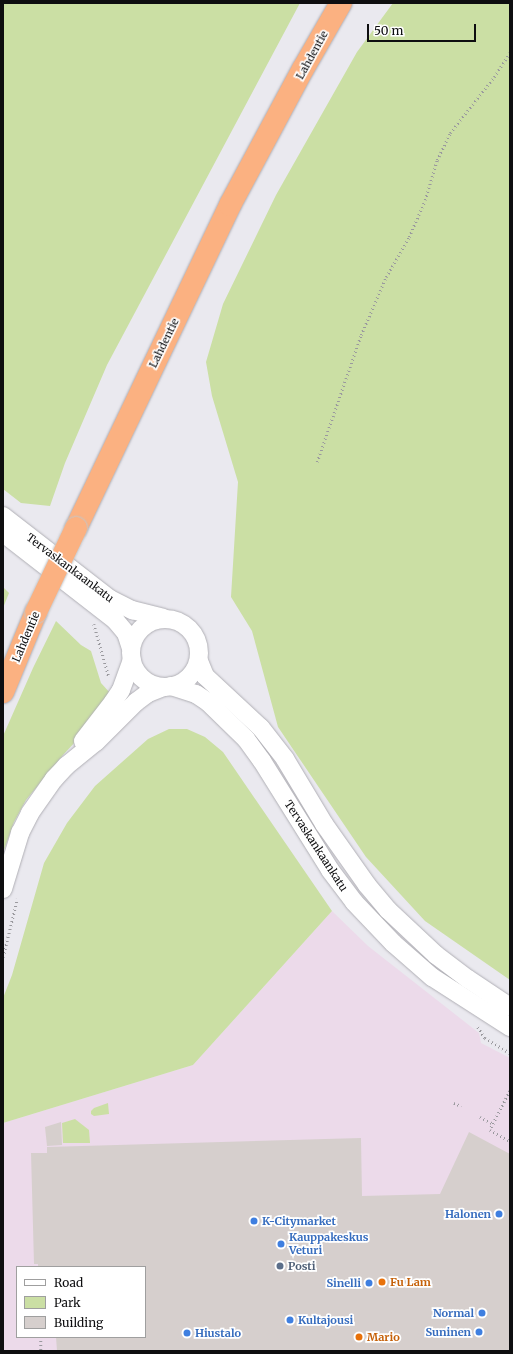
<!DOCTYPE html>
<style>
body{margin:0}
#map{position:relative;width:513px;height:1354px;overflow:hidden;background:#eae9ef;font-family:Merriweather,serif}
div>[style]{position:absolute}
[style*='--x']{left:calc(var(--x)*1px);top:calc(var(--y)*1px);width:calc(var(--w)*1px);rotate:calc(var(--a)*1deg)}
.commercial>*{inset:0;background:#ecdaea}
.green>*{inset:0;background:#cbdfa4}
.building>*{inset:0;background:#d6cfcd}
.path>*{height:2.5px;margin-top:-1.25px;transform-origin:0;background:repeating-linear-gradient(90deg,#9a999e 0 1px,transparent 0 4px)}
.roads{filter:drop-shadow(0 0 1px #b0afb5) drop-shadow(0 0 1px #b0afb5)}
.minor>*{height:18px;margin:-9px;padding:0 9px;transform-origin:9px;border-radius:9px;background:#fff}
.minor>.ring{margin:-9px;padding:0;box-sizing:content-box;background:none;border:18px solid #fff;border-radius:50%}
.highway>*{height:22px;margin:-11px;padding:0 11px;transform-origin:11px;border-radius:11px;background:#fbb181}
.bridges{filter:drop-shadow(0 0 1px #c5c5c6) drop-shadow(0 0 1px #c5c5c6)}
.highway-bridge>*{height:22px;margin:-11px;padding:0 11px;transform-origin:11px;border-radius:11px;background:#fbb181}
.dots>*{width:11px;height:11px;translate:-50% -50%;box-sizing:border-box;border:2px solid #fff;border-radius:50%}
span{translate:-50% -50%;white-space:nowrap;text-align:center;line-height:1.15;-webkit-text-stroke:3.5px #fff;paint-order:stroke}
.street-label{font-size:11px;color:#0e0e10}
.shop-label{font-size:11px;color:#366cbe;font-weight:700}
.right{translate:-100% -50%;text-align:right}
.left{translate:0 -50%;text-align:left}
.service-label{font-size:11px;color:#4e5e75;font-weight:700}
.food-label{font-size:11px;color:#c56008;font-weight:700}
.frame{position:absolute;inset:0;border:4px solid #0e0e10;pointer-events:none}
.legend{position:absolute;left:16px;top:1266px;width:130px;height:72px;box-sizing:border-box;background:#fff;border:1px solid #9f9f9f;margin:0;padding:5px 7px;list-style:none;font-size:12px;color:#0e0e10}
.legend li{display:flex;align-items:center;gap:8px;height:20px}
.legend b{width:20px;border:1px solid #9f9f9f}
.scale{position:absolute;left:367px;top:24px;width:109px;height:18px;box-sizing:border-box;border:2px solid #0e0e10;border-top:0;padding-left:5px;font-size:12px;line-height:14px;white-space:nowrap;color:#0e0e10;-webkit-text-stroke:3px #fff;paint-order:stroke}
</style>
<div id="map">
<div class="commercial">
<div style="clip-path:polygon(evenodd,332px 911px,368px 946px,479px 1033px,481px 1043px,510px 1058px,510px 1351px,3px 1351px,3px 1123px,193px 1065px,332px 911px,17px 1267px,145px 1267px,145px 1337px,17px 1337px,17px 1267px)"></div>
</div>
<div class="green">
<div style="clip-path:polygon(3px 3px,300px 3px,107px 365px,65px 463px,50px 506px,21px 503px,3px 489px)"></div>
<div style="clip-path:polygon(393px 3px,510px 3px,510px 980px,425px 921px,366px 857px,278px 727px,252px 631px,231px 597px,238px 482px,212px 396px,206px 362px,223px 304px,276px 195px,357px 52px)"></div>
<div style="clip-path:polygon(3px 587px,9px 593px,3px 608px)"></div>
<div style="clip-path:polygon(56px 621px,81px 645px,91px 651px,101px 683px,111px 694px,89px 727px,63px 755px,26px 800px,14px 822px,3px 853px,3px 736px,33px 668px)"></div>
<div style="clip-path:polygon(169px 729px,187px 729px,205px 737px,223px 752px,332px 911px,193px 1065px,3px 1123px,3px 998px,12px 975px,44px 863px,67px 823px,95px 786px,148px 739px)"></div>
<div style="clip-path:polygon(108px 1103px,109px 1114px,94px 1116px,91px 1114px,91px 1111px,94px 1108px)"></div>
<div style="clip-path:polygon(75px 1119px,89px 1130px,90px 1143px,63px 1143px,62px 1123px)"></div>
</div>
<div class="building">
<div style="clip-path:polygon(61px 1122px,62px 1145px,47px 1146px,45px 1127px)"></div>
<div style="clip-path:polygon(469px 1132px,510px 1154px,510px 1351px,57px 1351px,56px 1337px,145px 1337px,145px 1267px,38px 1267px,38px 1264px,34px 1264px,31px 1153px,47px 1153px,47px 1147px,361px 1138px,362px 1196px,440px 1194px)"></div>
</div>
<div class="path">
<div style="--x:317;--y:462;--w:134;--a:-70.9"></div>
<div style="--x:361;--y:335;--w:63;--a:-66.7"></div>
<div style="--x:386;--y:277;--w:46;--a:-60.1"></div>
<div style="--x:409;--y:237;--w:40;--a:-66.6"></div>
<div style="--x:425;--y:200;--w:42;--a:-73.3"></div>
<div style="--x:437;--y:160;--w:30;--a:-64"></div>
<div style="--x:450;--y:133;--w:71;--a:-51.8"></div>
<div style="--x:494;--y:77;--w:30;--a:-57"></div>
<div style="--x:94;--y:624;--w:55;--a:74.2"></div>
<div style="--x:3;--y:957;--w:60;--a:-76.4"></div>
<div style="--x:478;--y:1027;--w:13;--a:58"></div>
<div style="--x:485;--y:1038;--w:29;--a:31"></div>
<div style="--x:510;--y:1091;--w:44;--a:117.1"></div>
<div style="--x:490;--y:1130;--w:23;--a:29"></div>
<div style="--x:454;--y:1103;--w:8;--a:23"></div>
<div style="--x:480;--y:1117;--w:16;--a:27"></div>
<div style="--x:41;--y:1337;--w:14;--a:90"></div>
</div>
<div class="roads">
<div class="minor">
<div style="--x:3;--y:516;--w:135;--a:37.8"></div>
<div style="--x:110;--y:599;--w:25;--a:27"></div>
<div style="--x:132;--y:610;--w:32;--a:14"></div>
<div style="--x:3;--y:533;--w:142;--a:37.8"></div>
<div style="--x:115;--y:620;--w:17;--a:50"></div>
<div style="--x:126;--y:633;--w:16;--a:72"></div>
<div class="ring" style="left:131px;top:619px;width:50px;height:50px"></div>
<div style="--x:199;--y:661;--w:16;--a:68"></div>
<div style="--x:205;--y:676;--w:76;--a:42.9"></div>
<div style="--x:261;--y:728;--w:39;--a:52"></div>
<div style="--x:285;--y:759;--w:76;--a:59"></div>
<div style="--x:324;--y:824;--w:75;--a:54.8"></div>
<div style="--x:367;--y:885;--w:33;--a:50"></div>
<div style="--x:388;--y:910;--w:66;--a:43.2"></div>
<div style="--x:436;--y:955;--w:40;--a:37"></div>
<div style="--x:468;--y:979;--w:50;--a:33.7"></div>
<div style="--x:171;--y:686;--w:26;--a:18"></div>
<div style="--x:196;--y:694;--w:14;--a:34"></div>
<div style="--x:208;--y:702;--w:53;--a:44.2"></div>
<div style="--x:246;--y:739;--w:27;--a:54"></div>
<div style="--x:262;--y:761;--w:128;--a:58"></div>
<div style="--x:330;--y:870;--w:40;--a:53"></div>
<div style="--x:354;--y:902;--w:57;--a:46.4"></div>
<div style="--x:393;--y:943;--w:52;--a:41.1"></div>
<div style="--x:432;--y:977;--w:93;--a:32.7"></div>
<div style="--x:83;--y:741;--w:49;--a:-52.4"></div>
<div style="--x:113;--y:702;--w:14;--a:-56"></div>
<div style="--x:121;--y:690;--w:32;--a:-70"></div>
<div style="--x:3;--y:889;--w:59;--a:-73.1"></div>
<div style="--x:20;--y:833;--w:22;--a:-63"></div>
<div style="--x:30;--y:813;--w:42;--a:-54.8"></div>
<div style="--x:54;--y:779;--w:18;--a:-47"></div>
<div style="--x:66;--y:766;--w:38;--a:-39"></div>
<div style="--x:96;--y:742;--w:57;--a:-45"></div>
<div style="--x:136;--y:702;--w:15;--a:-37"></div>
<div style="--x:148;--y:693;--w:17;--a:-21"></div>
</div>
<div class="highway">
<div style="--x:76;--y:528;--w:358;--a:-64.5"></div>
<div style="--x:230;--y:205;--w:154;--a:-61.8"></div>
<div style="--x:303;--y:69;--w:76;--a:-60.1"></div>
<div style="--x:3;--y:692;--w:87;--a:-67.6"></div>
</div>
</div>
<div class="bridges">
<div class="highway-bridge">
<div style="--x:36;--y:612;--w:93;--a:-64.5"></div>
</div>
</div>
<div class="dots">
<div style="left:499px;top:1214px;background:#3f7fe0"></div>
<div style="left:254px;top:1221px;background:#3f7fe0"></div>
<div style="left:281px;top:1244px;background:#3f7fe0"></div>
<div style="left:280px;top:1266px;background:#5c6f8a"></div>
<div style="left:382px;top:1282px;background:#e8710a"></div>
<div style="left:369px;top:1283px;background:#3f7fe0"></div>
<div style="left:482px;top:1313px;background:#3f7fe0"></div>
<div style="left:290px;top:1320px;background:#3f7fe0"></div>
<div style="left:479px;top:1332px;background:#3f7fe0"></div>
<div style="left:187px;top:1333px;background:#3f7fe0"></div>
<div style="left:359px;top:1337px;background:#e8710a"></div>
</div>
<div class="street-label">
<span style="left:312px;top:55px;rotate:-61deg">Lahdentie</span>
<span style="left:164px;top:343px;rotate:-64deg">Lahdentie</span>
<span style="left:70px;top:568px;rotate:37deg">Tervaskankaankatu</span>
<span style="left:26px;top:637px;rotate:-67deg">Lahdentie</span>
<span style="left:316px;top:846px;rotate:57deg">Tervaskankaankatu</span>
</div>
<div class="shop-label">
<span class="right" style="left:491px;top:1214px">Halonen</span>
<span class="left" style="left:262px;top:1221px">K-Citymarket</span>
<span class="left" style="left:289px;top:1244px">Kauppakeskus<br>Veturi</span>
<span class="right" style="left:361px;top:1283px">Sinelli</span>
<span class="right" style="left:474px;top:1313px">Normal</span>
<span class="left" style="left:298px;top:1320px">Kultajousi</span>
<span class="right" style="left:471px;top:1332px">Suninen</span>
<span class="left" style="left:195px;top:1333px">Hiustalo</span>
</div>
<div class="service-label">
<span class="left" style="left:288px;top:1266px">Posti</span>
</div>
<div class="food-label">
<span class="left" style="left:390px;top:1282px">Fu Lam</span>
<span class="left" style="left:367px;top:1337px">Mario</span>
</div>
<div class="frame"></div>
<ul class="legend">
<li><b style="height:5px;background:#fff"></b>Road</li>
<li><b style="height:11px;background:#cbdfa4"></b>Park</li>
<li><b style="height:11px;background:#d6cfcd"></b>Building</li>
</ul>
<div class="scale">50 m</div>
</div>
